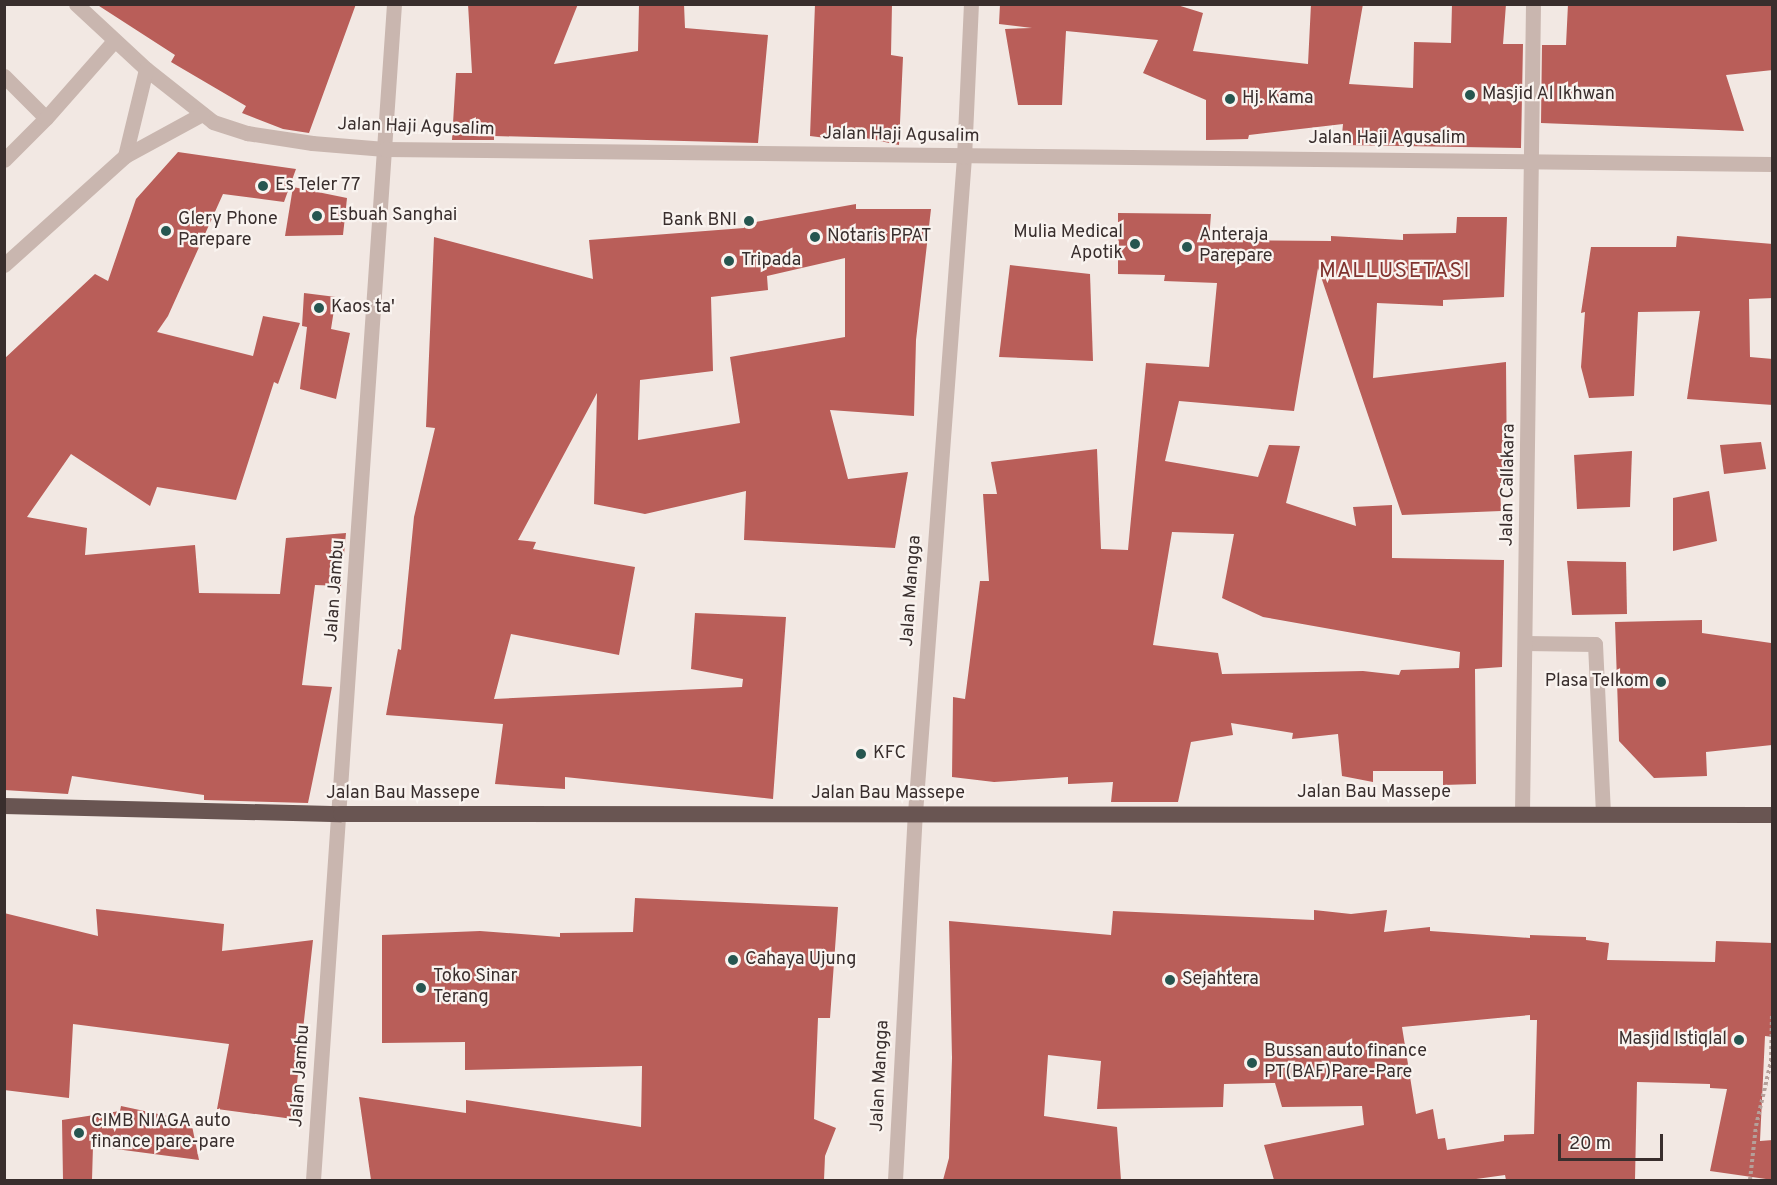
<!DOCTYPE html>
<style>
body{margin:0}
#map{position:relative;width:1777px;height:1185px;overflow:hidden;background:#f2e8e3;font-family:Overpass,sans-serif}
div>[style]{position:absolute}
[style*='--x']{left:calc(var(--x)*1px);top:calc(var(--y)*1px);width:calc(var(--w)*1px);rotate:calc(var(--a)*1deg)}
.building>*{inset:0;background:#b95e59}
.path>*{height:4px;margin-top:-2px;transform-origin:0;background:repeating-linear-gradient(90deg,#b5a09a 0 3px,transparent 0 6px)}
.service>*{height:15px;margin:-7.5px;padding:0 7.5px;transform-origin:7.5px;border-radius:7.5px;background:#c9b6af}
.minor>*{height:15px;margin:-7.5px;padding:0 7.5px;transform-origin:7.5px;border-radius:7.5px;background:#c9b6af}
.tertiary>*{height:15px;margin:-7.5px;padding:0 7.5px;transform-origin:7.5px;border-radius:7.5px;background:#c9b6af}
.trunk>*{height:16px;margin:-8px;padding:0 8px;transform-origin:8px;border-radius:8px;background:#695552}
.dots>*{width:16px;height:16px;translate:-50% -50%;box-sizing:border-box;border:3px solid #f9f3ef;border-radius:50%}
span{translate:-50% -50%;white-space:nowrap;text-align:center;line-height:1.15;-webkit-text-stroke:4.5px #f9f3ef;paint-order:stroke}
.poi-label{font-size:18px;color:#392e2d}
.left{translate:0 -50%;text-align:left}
.right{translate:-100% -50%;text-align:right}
.street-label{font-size:18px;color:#392e2d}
.quarter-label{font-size:21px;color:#7f322e;letter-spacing:1.5px}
.frame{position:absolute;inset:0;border:6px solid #392e2d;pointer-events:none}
.scale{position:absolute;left:1558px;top:1134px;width:105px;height:27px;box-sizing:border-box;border:3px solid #392e2d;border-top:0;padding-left:8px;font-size:18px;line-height:21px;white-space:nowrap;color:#392e2d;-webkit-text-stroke:4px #f9f3ef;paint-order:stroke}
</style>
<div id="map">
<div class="building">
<div style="clip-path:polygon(96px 4px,356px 4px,309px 133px,283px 129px,242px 113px,246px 106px,171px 62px,175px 55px)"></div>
<div style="clip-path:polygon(468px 4px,578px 4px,554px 64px,638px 51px,639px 4px,684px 4px,685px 28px,768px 35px,758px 143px,494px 136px,494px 140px,452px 140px,456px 73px,472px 73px)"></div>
<div style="clip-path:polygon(815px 4px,892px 4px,891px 55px,903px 57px,899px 145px,842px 133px,842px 140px,810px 136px)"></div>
<div style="clip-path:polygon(1000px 4px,1174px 4px,1203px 13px,1193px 51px,1308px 64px,1311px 4px,1363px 4px,1349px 84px,1413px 88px,1414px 42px,1451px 43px,1452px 4px,1506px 4px,1503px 44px,1523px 44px,1521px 148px,1341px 145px,1343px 124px,1249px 135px,1248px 139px,1206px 140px,1206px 100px,1143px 73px,1158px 40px,1066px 31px,1062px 105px,1018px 105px,1005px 29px,1032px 28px,999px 24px)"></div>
<div style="clip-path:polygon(1568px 4px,1773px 4px,1773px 70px,1726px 75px,1744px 131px,1541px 123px,1542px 45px,1566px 45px)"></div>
<div style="clip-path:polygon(178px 152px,296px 169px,284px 202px,223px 194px,168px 316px,157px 332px,253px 356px,263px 316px,300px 323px,278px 384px,274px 382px,236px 500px,157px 487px,150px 506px,71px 454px,27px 517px,87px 528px,85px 555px,195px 545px,199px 593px,280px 594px,286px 538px,346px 533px,341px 586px,315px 585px,302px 685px,332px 687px,308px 803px,204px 800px,204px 795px,72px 776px,68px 794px,4px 790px,4px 359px,95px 274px,108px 281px,136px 199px)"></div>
<div style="clip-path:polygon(293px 187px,347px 198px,343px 235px,285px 236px)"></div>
<div style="clip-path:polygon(evenodd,856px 204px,856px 209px,931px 209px,916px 340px,914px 416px,830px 410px,848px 479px,908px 472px,895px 548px,744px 540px,746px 491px,645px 514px,594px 504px,597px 393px,518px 540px,536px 542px,533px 549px,635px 567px,619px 655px,511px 634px,494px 699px,742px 687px,743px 679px,691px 669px,695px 613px,786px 617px,773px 799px,565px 777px,565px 789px,495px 784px,503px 724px,386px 715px,398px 649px,401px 650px,414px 517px,435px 428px,426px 427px,434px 237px,593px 279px,589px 240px,744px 228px,744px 224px,856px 204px,845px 258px,845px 337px,730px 357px,740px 423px,638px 440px,640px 380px,713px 371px,711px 297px,768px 290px,767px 276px,845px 258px)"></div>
<div style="clip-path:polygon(evenodd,1118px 213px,1211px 214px,1209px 240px,1331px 241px,1331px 236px,1403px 240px,1403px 234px,1456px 233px,1457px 217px,1507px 217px,1504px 297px,1443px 300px,1443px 306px,1377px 303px,1373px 378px,1506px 362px,1507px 481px,1500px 483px,1501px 511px,1402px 515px,1318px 268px,1294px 411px,1179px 401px,1165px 461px,1258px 477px,1269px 445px,1300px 446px,1286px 503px,1356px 526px,1353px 507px,1392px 505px,1392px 558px,1504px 560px,1502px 667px,1475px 669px,1476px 784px,1443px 785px,1443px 771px,1373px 771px,1373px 782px,1342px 776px,1338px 734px,1292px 739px,1293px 733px,1231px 723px,1233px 735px,1191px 742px,1178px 802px,1111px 802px,1113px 782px,1068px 784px,1068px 777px,994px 782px,952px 777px,953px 697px,965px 699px,980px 581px,989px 581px,983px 494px,997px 494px,991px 462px,1097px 449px,1101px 549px,1128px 550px,1146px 363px,1209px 367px,1217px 283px,1164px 281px,1165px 275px,1118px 274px,1118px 213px,1172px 532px,1234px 534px,1222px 598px,1263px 617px,1460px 652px,1459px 668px,1401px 670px,1399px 675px,1363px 671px,1222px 674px,1218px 653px,1153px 645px,1172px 532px)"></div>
<div style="clip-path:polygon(1677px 236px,1773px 244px,1773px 298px,1749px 299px,1750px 357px,1773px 359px,1773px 405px,1687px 399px,1700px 311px,1638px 312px,1634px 396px,1589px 398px,1581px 367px,1585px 312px,1581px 313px,1591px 247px,1676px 247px)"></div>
<div style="clip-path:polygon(1010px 265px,1090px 274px,1093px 361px,999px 357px)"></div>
<div style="clip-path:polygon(304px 293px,336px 297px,331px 329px,350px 333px,336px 399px,300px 389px,307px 327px,302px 326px)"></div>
<div style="clip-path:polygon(1761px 442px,1766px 469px,1724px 474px,1720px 445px)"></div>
<div style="clip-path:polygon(1632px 451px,1630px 507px,1577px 509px,1574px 455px)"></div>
<div style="clip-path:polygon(1709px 491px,1717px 541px,1673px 551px,1673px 498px)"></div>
<div style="clip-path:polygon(1567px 561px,1626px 562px,1627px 614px,1572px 615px)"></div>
<div style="clip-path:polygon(1702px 620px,1702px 633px,1771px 643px,1772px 745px,1706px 752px,1707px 776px,1654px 778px,1619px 741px,1615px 622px)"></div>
<div style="clip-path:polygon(635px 898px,838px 907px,830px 1018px,818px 1018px,814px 1119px,836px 1128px,825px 1156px,824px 1180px,371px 1180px,359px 1097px,466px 1113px,466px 1100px,641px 1127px,642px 1066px,465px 1070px,465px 1042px,382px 1043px,382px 935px,480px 931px,560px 937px,560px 933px,633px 932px)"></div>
<div style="clip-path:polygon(96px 909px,224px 924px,222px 951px,313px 940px,293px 1119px,217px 1109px,229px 1044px,73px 1024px,69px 1098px,4px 1090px,4px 913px,98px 936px)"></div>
<div style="clip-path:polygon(evenodd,1314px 910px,1351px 914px,1387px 910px,1384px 932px,1430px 927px,1430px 931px,1530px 938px,1530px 935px,1586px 937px,1586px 940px,1609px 943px,1607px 960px,1715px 962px,1716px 941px,1773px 943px,1773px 1037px,1765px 1036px,1760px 1141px,1773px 1140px,1773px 1180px,1710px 1171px,1727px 1089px,1710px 1088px,1710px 1084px,1637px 1082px,1635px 1180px,1506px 1180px,1505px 1175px,1469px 1180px,1274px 1180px,1264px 1145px,1364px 1125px,1362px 1106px,1282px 1107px,1275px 1083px,1224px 1084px,1223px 1107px,1097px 1109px,1101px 1061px,1048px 1055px,1044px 1116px,1117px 1127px,1121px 1180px,943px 1180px,949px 1158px,952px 1058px,949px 921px,1111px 935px,1113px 911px,1314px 920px,1314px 910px,1530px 1015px,1530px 1020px,1537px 1020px,1534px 1134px,1504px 1135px,1504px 1141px,1447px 1150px,1445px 1138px,1438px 1139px,1433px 1109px,1416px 1114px,1402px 1027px,1530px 1015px)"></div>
<div style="clip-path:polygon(121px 1106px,191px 1121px,199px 1160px,93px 1146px,92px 1180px,63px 1180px,62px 1120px,120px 1111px)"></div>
</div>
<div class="path">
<div style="--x:1750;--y:1180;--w:54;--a:-83.7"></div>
<div style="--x:1756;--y:1126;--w:67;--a:-77"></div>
<div style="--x:1771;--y:1061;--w:47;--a:-88.8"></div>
</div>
<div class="service">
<div style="--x:4;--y:76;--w:59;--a:45"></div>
<div style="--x:46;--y:118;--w:59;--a:135"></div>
<div style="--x:46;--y:118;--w:103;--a:-48.6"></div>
<div style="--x:1525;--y:643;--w:70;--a:0.8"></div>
<div style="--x:1595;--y:644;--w:169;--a:87.3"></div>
</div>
<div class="minor">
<div style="--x:1522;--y:812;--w:808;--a:-89.22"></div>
<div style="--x:313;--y:1180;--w:1179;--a:-86.06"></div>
<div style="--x:895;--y:1180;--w:368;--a:-86.9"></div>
<div style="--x:915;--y:813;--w:658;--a:-85.73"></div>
<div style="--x:964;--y:157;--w:153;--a:-87.4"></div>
</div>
<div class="tertiary">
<div style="--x:76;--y:4;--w:96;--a:42.9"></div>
<div style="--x:146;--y:69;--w:85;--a:38.3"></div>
<div style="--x:213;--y:122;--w:36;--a:18"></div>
<div style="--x:247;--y:133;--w:66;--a:8.7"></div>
<div style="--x:312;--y:143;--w:73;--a:4.7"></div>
<div style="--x:385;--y:149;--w:1387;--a:0.62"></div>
<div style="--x:125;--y:156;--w:89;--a:-76.4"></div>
<div style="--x:4;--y:265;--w:163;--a:-42"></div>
<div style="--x:125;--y:156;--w:88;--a:-28.6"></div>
</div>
<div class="trunk">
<div style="--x:4;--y:806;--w:337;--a:1.4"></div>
<div style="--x:341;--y:814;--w:1431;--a:0.04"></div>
</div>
<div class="dots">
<div style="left:1470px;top:95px;background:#265650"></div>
<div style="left:1230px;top:99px;background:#265650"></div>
<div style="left:263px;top:186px;background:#265650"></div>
<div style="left:317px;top:216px;background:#265650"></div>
<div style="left:749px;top:221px;background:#265650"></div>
<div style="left:166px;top:231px;background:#265650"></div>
<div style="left:815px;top:237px;background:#265650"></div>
<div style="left:1135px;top:244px;background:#265650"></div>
<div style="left:1187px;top:247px;background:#265650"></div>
<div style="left:729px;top:261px;background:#265650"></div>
<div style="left:319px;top:308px;background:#265650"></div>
<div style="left:1661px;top:682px;background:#265650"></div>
<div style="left:861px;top:754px;background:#265650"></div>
<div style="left:733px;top:960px;background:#265650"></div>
<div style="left:1170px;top:980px;background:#265650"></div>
<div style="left:421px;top:988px;background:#265650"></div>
<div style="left:1739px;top:1040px;background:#265650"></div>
<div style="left:1252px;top:1063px;background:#265650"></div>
<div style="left:79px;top:1133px;background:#265650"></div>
</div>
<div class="poi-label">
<span class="left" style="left:1482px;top:95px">Masjid Al Ikhwan</span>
<span class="left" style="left:1242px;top:99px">Hj. Kama</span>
<span class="left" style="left:275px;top:186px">Es Teler 77</span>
<span class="left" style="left:329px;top:216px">Esbuah Sanghai</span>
<span class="left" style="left:178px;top:231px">Glery Phone<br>Parepare</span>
<span class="right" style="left:737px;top:221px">Bank BNI</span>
<span class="right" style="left:1123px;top:244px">Mulia Medical<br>Apotik</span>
<span class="left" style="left:827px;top:237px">Notaris PPAT</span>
<span class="left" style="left:1199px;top:247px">Anteraja<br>Parepare</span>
<span class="left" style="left:741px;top:261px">Tripada</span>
<span class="left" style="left:331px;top:308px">Kaos ta'</span>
<span class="right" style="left:1649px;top:682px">Plasa Telkom</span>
<span class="left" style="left:873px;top:754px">KFC</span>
<span class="left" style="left:745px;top:960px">Cahaya Ujung</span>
<span class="left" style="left:433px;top:988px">Toko Sinar<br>Terang</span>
<span class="left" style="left:1182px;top:980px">Sejahtera</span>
<span class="right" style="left:1727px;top:1040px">Masjid Istiqlal</span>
<span class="left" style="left:1264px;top:1063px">Bussan auto finance<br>PT(BAF)Pare-Pare</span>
<span class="left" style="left:91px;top:1133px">CIMB NIAGA auto<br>finance pare-pare</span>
</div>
<div class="street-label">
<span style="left:416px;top:128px;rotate:2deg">Jalan Haji Agusalim</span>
<span style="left:901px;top:136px;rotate:1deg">Jalan Haji Agusalim</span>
<span style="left:1387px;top:139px">Jalan Haji Agusalim</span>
<span style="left:1509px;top:485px;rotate:-89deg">Jalan Callakara</span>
<span style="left:336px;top:591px;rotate:-86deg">Jalan Jambu</span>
<span style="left:912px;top:591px;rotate:-86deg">Jalan Mangga</span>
<span style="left:1374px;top:793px">Jalan Bau Massepe</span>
<span style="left:403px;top:794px">Jalan Bau Massepe</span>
<span style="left:888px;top:794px">Jalan Bau Massepe</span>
<span style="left:301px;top:1076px;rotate:-86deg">Jalan Jambu</span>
<span style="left:881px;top:1076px;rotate:-87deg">Jalan Mangga</span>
</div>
<div class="quarter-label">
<span style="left:1395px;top:272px">MALLUSETASI</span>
</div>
<div class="frame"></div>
<div class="scale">20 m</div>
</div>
